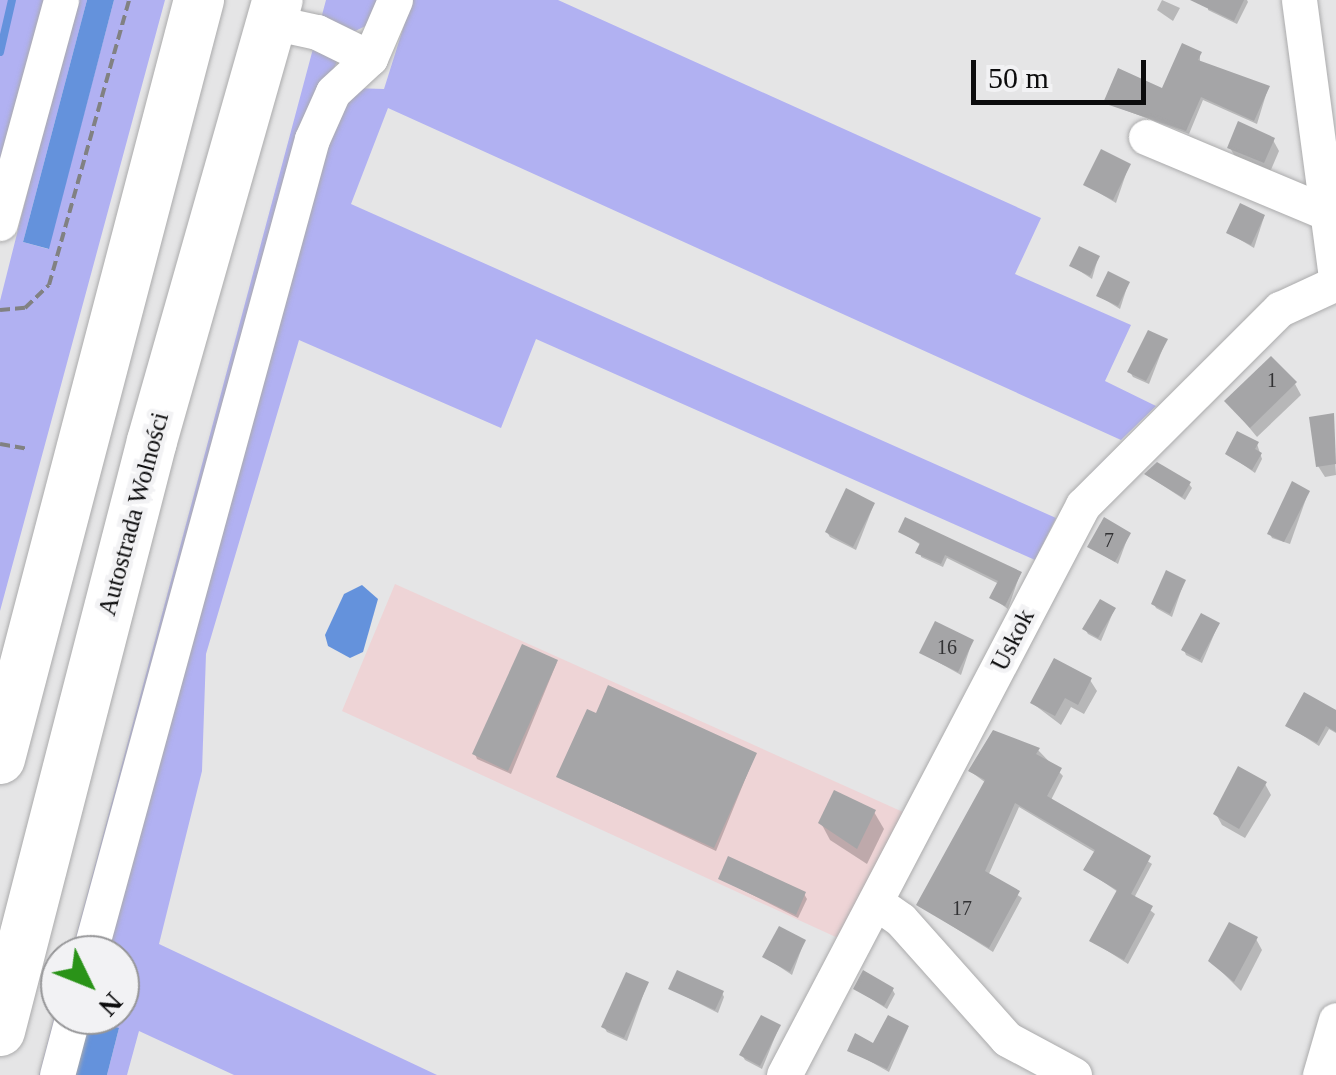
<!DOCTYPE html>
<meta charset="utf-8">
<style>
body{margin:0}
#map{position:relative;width:1336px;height:1075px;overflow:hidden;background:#e5e5e6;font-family:Georgia,serif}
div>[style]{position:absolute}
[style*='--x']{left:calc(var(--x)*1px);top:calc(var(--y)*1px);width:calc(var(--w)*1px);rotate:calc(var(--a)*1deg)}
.commercial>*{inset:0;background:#eed4d6}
.green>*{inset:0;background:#b1b1f2}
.water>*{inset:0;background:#6492dc}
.shadow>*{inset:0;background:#0003}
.stream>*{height:8px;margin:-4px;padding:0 4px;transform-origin:4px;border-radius:4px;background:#6492dc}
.building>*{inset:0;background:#a5a5a7}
.path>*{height:4px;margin-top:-2px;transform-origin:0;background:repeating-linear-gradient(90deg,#818182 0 10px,transparent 0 15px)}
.roads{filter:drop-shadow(0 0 2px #ababac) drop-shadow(0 0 2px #ababac)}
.minor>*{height:35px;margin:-17.5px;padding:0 17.5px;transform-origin:17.5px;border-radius:17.5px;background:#fff}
.highway>*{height:50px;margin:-25px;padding:0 25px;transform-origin:25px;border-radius:25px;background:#fff}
span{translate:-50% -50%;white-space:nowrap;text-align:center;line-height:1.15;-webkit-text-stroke:9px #f2f2f4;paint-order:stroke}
.number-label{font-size:20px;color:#323234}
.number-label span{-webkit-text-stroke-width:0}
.street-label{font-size:25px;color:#0c0c0d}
.north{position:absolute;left:40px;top:935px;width:100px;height:100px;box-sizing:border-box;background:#f2f2f4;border:2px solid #969698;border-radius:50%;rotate:133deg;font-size:28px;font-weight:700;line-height:40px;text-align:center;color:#0c0c0d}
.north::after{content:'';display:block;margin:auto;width:35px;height:45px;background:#2a9318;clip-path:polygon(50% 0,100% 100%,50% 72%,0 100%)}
.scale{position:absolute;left:971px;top:60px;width:175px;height:45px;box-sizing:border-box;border:5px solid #0c0c0d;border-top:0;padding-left:12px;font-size:30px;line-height:35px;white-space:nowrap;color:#0c0c0d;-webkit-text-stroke:8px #f2f2f4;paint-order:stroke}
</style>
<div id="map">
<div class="commercial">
<div style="clip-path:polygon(395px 584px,903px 812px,838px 938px,342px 711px)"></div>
</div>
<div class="green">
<div style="clip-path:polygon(0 0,47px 0,0 199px)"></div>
<div style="clip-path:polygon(76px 0,87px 0,23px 242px,48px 249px,114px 0,165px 0,0 611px,0 301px)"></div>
<div style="clip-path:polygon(326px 0,383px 0,376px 21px,349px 34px,308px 128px,331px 122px,352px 88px,384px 89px,412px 0,558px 0,1041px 218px,1015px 274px,1131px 325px,1105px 381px,1156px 406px,1121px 440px,388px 108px,351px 204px,1056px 518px,1035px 560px,536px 339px,501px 428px,299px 340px,206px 654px,202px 771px,159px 944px,437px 1075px,234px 1075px,139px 1031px,127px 1075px,107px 1075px,119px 1028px,71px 1075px,39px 1075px,60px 995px,60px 1015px,120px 1015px,120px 955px,71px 955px)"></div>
</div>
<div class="water">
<div style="clip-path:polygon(87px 0,114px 0,49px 249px,23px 242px)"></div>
<div style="clip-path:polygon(362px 585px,378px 599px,363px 652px,350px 658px,328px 646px,325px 635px,344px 594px)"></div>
<div style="clip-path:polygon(86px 1019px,119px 1028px,107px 1075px,71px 1075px)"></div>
</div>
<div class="shadow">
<div style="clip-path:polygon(1162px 0,1180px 8px,1173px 21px,1157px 10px)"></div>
<div style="clip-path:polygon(1208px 0,1247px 0,1248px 2px,1237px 24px,1208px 10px)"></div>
<div style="clip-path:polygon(1200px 54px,1200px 63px,1268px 88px,1257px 124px,1203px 100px,1189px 134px,1106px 103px,1164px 91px)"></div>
<div style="clip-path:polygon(1273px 140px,1279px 151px,1270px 172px,1236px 158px,1230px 148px)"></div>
<div style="clip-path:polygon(1129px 165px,1116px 203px,1086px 185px)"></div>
<div style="clip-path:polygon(1264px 217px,1254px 248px,1229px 233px)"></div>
<div style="clip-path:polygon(1098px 258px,1092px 279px,1072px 266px)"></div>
<div style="clip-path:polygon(1128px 284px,1120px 309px,1099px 296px)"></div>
<div style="clip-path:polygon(1166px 340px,1149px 384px,1133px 377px,1130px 372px)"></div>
<div style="clip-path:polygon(1295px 384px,1301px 395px,1257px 437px,1228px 402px)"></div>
<div style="clip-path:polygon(1332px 416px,1336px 475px,1325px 477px,1318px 466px)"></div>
<div style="clip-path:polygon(1257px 444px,1262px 459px,1255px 473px,1228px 454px)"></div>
<div style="clip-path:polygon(1147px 475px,1189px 484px,1192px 488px,1185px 500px)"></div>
<div style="clip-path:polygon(1308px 493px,1290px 544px,1272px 538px,1270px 534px)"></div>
<div style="clip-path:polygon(874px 504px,856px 550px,830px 537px,827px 532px)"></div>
<div style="clip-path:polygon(901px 532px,1020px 574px,1008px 609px,992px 598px,999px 584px,947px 558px,943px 567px,921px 557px,921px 545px)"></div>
<div style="clip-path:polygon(1129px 534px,1118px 564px,1090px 547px)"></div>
<div style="clip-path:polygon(1184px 582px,1172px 617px,1156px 608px,1154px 604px)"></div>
<div style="clip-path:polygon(1114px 610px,1101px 641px,1088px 634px,1085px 629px)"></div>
<div style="clip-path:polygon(1218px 625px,1202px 663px,1186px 655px,1184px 650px)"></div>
<div style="clip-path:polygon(972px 642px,961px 675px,922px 653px)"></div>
<div style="clip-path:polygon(557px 662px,511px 774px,477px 759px,475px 754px)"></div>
<div style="clip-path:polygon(1090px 680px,1097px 691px,1084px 714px,1071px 707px,1061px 725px,1032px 703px)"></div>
<div style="clip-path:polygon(1336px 712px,1336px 733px,1329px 729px,1319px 746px,1288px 726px)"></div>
<div style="clip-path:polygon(1038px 750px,1063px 776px,1051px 800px,1152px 864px,1134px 898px,1155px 914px,1128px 964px,1092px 941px,1118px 892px,1086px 870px,1096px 853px,1019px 807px,988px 876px,1022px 898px,993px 952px,919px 905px,986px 783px,970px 771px)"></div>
<div style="clip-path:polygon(755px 755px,716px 851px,559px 777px)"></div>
<div style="clip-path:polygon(1265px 784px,1271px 795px,1245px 838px,1222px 825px,1216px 814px)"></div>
<div style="clip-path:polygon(874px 812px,884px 829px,867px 864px,830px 840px,821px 823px)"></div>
<div style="clip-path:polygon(721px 879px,804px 894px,807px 899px,798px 918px)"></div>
<div style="clip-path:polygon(1256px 939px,1262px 950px,1241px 991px,1211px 961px)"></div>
<div style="clip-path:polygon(804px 942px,792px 975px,765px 957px)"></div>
<div style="clip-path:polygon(647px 984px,627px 1041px,607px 1032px,604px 1027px)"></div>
<div style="clip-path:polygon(671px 989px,722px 993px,724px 997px,718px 1013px)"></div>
<div style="clip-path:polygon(856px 989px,892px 989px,895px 994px,887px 1009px)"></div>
<div style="clip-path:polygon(779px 1027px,762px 1069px,745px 1060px,742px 1055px)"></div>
<div style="clip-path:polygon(908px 1028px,889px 1072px,850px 1050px,874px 1046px)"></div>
</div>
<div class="stream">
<div style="--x:0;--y:52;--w:53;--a:-77"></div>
</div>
<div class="building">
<div style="clip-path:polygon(1190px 0,1244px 0,1234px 21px)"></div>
<div style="clip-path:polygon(1182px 43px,1202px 52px,1198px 60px,1270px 86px,1254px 121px,1201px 97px,1186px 131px,1103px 103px,1118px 68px,1162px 88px)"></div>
<div style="clip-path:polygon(1238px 121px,1275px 138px,1264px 163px,1227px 148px)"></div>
<div style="clip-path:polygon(1101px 149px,1131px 164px,1113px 200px,1083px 185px)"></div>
<div style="clip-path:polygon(1240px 203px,1265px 215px,1251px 245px,1226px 233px)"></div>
<div style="clip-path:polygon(1079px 246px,1100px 256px,1090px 276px,1069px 266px)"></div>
<div style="clip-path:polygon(1108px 271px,1130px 282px,1118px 306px,1096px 296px)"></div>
<div style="clip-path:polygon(1148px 330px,1168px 339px,1146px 381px,1127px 372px)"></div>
<div style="clip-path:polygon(1271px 356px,1297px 382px,1250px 428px,1224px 401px)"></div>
<div style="clip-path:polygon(1334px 413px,1336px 464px,1316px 467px,1309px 417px)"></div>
<div style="clip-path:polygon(1237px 431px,1259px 442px,1255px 449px,1262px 453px,1252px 470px,1225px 454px)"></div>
<div style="clip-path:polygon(1157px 462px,1191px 482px,1182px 497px,1144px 474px)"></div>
<div style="clip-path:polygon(1292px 481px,1310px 491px,1284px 542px,1267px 534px)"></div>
<div style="clip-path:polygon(846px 488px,875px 503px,853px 547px,825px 532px)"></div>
<div style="clip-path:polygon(905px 517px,1022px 572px,1005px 606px,989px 598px,998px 581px,945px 555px,941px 564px,915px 553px,920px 543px,898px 532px)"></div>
<div style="clip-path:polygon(1104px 517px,1131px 533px,1115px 562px,1087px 547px)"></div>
<div style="clip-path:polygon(1166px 570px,1186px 580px,1170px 614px,1151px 604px)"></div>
<div style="clip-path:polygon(1100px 599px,1116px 608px,1098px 638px,1082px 629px)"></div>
<div style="clip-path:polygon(1201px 613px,1220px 623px,1200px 660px,1181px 650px)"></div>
<div style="clip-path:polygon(935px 621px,974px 640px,958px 672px,919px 653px)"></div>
<div style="clip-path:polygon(522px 644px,558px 660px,508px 771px,472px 754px)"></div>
<div style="clip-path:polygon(1054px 658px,1092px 678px,1078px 705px,1065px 698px,1055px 716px,1030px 703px)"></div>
<div style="clip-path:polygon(608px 685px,757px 753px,714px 848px,556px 777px,587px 709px,596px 713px)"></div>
<div style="clip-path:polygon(1304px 692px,1336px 710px,1336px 732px,1326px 726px,1317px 743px,1285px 726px)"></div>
<div style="clip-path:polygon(993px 730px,1040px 748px,1036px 754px,1062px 768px,1047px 796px,1151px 856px,1131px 894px,1153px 906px,1124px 960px,1089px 941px,1117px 890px,1083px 870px,1095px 850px,1015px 803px,985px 871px,1020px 891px,989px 948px,916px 905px,985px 780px,968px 771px)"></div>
<div style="clip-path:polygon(1238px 766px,1267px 782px,1239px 829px,1213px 814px)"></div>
<div style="clip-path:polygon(834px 790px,876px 810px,857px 849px,818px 823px)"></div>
<div style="clip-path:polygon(728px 856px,806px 892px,796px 915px,718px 879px)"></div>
<div style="clip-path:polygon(1229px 922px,1258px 937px,1234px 982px,1208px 961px)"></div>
<div style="clip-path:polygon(779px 926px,806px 940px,790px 972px,762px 957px)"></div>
<div style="clip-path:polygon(677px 970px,724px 991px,715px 1010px,668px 989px)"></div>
<div style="clip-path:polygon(863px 970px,894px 988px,884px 1006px,853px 989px)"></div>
<div style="clip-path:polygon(626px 972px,649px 982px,624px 1038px,601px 1027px)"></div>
<div style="clip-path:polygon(761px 1015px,781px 1025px,760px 1066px,739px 1055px)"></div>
<div style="clip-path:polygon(888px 1015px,909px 1026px,887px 1069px,847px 1051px,855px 1033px,873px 1043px)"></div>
</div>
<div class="path">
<div style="--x:0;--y:310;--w:25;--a:-5"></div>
<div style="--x:25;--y:308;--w:33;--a:-44"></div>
<div style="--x:49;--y:285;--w:296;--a:-74.3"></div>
<div style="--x:0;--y:444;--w:29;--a:10"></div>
</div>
<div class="roads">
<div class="minor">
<div style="--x:1299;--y:0;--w:280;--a:82.4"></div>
<div style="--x:271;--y:22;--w:47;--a:12.3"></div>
<div style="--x:317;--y:32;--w:59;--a:26.1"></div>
<div style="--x:370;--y:58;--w:63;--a:-66.7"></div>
<div style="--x:1146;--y:137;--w:197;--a:22.7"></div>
<div style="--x:0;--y:223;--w:231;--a:-74.7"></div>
<div style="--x:877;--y:903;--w:29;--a:35"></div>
<div style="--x:901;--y:920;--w:159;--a:48.3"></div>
<div style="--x:1007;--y:1039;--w:76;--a:28.2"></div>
<div style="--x:89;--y:955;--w:846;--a:-74.72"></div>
<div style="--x:312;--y:139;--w:51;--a:-65.9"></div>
<div style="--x:333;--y:92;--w:50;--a:-42.6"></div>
<div style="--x:57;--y:1075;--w:62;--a:-75.1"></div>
<div style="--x:784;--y:1075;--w:644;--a:-62.32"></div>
<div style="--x:1083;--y:505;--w:278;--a:-44.9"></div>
<div style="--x:1280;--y:309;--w:62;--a:-24.9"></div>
<div style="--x:1320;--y:1075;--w:57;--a:-73.8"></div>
</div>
<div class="highway">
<div style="--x:0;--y:759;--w:785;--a:-75.31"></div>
<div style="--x:0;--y:1031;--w:609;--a:-75.55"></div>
<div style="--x:152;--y:441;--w:459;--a:-74.1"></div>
</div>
</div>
<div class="number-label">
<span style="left:1272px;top:380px">1</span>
<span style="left:1109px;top:540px">7</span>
<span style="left:947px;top:647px">16</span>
<span style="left:962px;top:908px">17</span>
</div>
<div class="street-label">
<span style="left:134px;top:514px;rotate:-75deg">Autostrada Wolności</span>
<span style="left:1013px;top:640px;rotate:-63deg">Uskok</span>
</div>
<div class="north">N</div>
<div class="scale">50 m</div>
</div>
